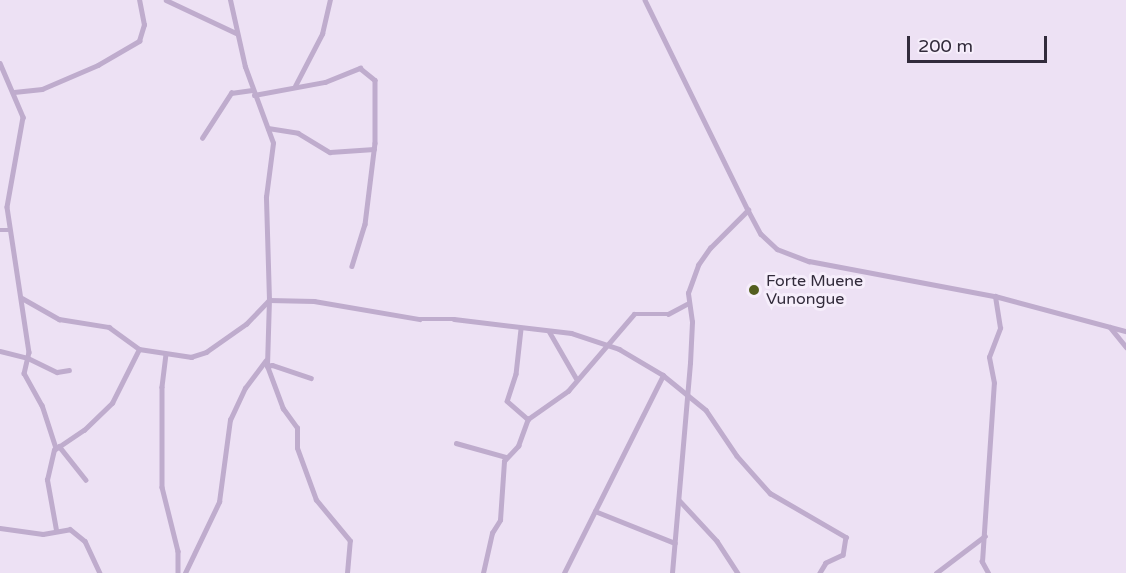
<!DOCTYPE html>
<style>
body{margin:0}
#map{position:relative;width:1126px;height:573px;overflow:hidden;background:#ede1f4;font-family:"Varela Round",sans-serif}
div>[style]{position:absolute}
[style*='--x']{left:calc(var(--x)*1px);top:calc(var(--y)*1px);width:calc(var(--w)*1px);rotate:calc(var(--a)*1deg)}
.minor>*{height:4.5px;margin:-2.25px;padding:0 2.25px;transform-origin:2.25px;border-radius:2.25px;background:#bfaccd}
.dots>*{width:16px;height:16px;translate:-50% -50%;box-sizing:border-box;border:3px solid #f6eefb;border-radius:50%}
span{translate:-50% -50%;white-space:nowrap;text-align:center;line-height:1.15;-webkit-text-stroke:6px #f6eefb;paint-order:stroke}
.poi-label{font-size:16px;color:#322b3b}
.left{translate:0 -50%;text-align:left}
.scale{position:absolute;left:907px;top:36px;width:140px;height:27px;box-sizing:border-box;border:3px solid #322b3b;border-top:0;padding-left:8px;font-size:18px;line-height:21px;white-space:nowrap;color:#322b3b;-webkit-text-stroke:4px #f6eefb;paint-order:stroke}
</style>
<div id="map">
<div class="minor">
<div style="--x:166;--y:0;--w:77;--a:25.2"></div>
<div style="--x:645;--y:0;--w:234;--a:63.9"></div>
<div style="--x:748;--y:210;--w:27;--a:62"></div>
<div style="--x:761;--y:234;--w:22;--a:43"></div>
<div style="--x:777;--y:249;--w:34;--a:21"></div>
<div style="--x:809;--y:261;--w:189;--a:10.7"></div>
<div style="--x:995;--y:296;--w:136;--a:15"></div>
<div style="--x:0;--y:63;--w:59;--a:66.9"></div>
<div style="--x:23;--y:117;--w:91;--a:100.1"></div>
<div style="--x:7;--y:207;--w:147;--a:81.4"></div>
<div style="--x:29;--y:352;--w:22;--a:103"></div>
<div style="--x:24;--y:373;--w:37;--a:61"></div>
<div style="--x:42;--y:405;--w:45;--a:72"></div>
<div style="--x:295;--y:86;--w:59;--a:-62.6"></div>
<div style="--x:322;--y:34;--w:35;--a:-77"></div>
<div style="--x:14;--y:92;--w:28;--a:-6"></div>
<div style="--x:42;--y:89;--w:61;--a:-23.2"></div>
<div style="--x:98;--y:65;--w:48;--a:-30.3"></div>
<div style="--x:139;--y:41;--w:17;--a:-73"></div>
<div style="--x:144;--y:25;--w:25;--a:-101"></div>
<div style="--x:254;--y:95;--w:72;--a:-10.4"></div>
<div style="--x:325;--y:82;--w:38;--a:-22"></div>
<div style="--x:360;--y:68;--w:19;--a:39"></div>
<div style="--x:375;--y:80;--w:63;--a:90"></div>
<div style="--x:375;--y:143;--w:82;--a:97"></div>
<div style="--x:365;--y:224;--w:44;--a:107.2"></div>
<div style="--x:268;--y:128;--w:30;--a:9"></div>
<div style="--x:298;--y:133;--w:37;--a:31"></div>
<div style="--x:330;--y:152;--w:44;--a:-3.9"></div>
<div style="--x:202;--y:138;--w:54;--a:-57.2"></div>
<div style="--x:231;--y:93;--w:21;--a:-8"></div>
<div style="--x:0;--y:230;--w:9;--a:0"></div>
<div style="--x:22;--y:298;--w:43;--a:29.6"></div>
<div style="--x:59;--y:319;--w:51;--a:9.1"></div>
<div style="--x:109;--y:327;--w:37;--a:36"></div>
<div style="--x:139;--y:349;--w:53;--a:8.7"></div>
<div style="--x:191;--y:357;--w:16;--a:-18"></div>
<div style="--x:206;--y:352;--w:49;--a:-35"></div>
<div style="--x:246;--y:324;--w:33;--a:-46"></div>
<div style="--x:269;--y:300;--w:103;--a:-91.7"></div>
<div style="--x:266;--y:197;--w:54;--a:-82.6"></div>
<div style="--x:273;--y:143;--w:81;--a:-110.2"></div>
<div style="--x:245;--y:67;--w:69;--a:-102.6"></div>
<div style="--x:1110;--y:327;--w:26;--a:51"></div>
<div style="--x:521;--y:329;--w:45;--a:96.3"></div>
<div style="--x:516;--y:374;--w:28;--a:108"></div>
<div style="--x:507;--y:401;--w:28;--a:41"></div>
<div style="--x:549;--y:331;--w:54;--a:60.1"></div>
<div style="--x:0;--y:351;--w:29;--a:14"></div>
<div style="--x:28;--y:358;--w:32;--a:26"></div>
<div style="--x:57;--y:372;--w:12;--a:-9"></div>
<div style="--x:166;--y:354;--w:33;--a:97"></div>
<div style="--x:162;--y:387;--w:100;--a:90"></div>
<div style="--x:162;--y:487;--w:66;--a:76"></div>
<div style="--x:178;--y:551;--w:22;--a:90"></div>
<div style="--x:267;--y:366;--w:5;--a:-11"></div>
<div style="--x:272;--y:365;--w:41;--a:18.4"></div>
<div style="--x:456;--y:443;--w:52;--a:15.6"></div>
<div style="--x:59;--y:446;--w:43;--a:51.5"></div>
<div style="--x:680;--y:501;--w:54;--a:47.2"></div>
<div style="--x:717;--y:541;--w:38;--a:57"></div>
<div style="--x:595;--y:511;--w:86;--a:21.8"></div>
<div style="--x:0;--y:528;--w:43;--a:7.9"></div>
<div style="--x:43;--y:534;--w:27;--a:-10"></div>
<div style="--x:70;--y:529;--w:19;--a:39"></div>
<div style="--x:85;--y:541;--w:35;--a:65"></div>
<div style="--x:56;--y:530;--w:51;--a:-100.2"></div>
<div style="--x:47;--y:480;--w:31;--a:-77"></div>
<div style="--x:54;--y:450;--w:36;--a:-34"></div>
<div style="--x:84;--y:430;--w:39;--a:-44"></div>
<div style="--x:112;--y:403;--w:60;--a:-63.4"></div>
<div style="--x:185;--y:573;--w:79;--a:-64.4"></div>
<div style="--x:219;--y:502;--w:83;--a:-82.4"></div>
<div style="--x:230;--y:420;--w:35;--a:-65"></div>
<div style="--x:245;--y:388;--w:34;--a:-53"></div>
<div style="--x:347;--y:573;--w:32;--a:-85"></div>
<div style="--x:350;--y:541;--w:53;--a:-129.7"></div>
<div style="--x:316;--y:500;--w:55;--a:-110.1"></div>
<div style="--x:297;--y:448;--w:20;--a:-90"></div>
<div style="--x:297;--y:428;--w:24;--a:-126"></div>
<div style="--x:283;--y:409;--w:46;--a:-110.4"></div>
<div style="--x:267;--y:366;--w:66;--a:-88.3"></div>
<div style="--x:269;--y:300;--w:45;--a:1.3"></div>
<div style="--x:314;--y:301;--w:107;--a:9.7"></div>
<div style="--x:419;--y:319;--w:35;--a:0"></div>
<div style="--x:454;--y:319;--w:118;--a:6.8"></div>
<div style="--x:571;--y:333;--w:51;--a:18.4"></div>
<div style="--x:619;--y:349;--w:51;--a:30.6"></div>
<div style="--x:663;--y:375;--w:55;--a:39.1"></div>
<div style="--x:706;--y:410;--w:55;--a:56"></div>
<div style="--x:737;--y:456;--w:50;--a:48.3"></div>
<div style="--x:770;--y:493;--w:88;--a:30.1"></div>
<div style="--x:846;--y:537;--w:18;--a:99"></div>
<div style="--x:843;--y:555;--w:19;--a:155"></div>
<div style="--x:826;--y:563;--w:12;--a:121"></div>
<div style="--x:483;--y:573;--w:41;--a:-77.3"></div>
<div style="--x:492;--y:533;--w:15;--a:-58"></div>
<div style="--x:500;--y:520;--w:59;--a:-86.1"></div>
<div style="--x:504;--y:461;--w:21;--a:-47"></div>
<div style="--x:518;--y:446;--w:29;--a:-70"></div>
<div style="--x:528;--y:419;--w:49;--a:-35"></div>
<div style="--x:568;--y:391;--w:101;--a:-49.4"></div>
<div style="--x:634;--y:314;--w:34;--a:0"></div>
<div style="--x:668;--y:314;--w:21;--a:-28"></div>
<div style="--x:564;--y:573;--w:221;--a:-63.4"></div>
<div style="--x:672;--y:573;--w:211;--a:-85.1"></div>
<div style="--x:690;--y:363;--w:41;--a:-87.2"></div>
<div style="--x:692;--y:322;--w:29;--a:-98"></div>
<div style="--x:688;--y:293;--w:30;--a:-70"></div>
<div style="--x:698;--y:265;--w:21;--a:-55"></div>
<div style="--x:710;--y:248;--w:54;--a:-45"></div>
<div style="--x:936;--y:573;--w:61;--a:-37.1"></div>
<div style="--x:988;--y:573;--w:13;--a:-119"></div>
<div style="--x:982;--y:562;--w:179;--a:-86.2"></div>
<div style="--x:994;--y:383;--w:26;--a:-101"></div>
<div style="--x:989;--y:357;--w:31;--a:-69"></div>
<div style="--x:1000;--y:328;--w:32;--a:-99"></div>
</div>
<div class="dots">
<div style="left:754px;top:290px;background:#535e1f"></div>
</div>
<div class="poi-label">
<span class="left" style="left:766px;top:290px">Forte Muene<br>Vunongue</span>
</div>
<div class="scale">200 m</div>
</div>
